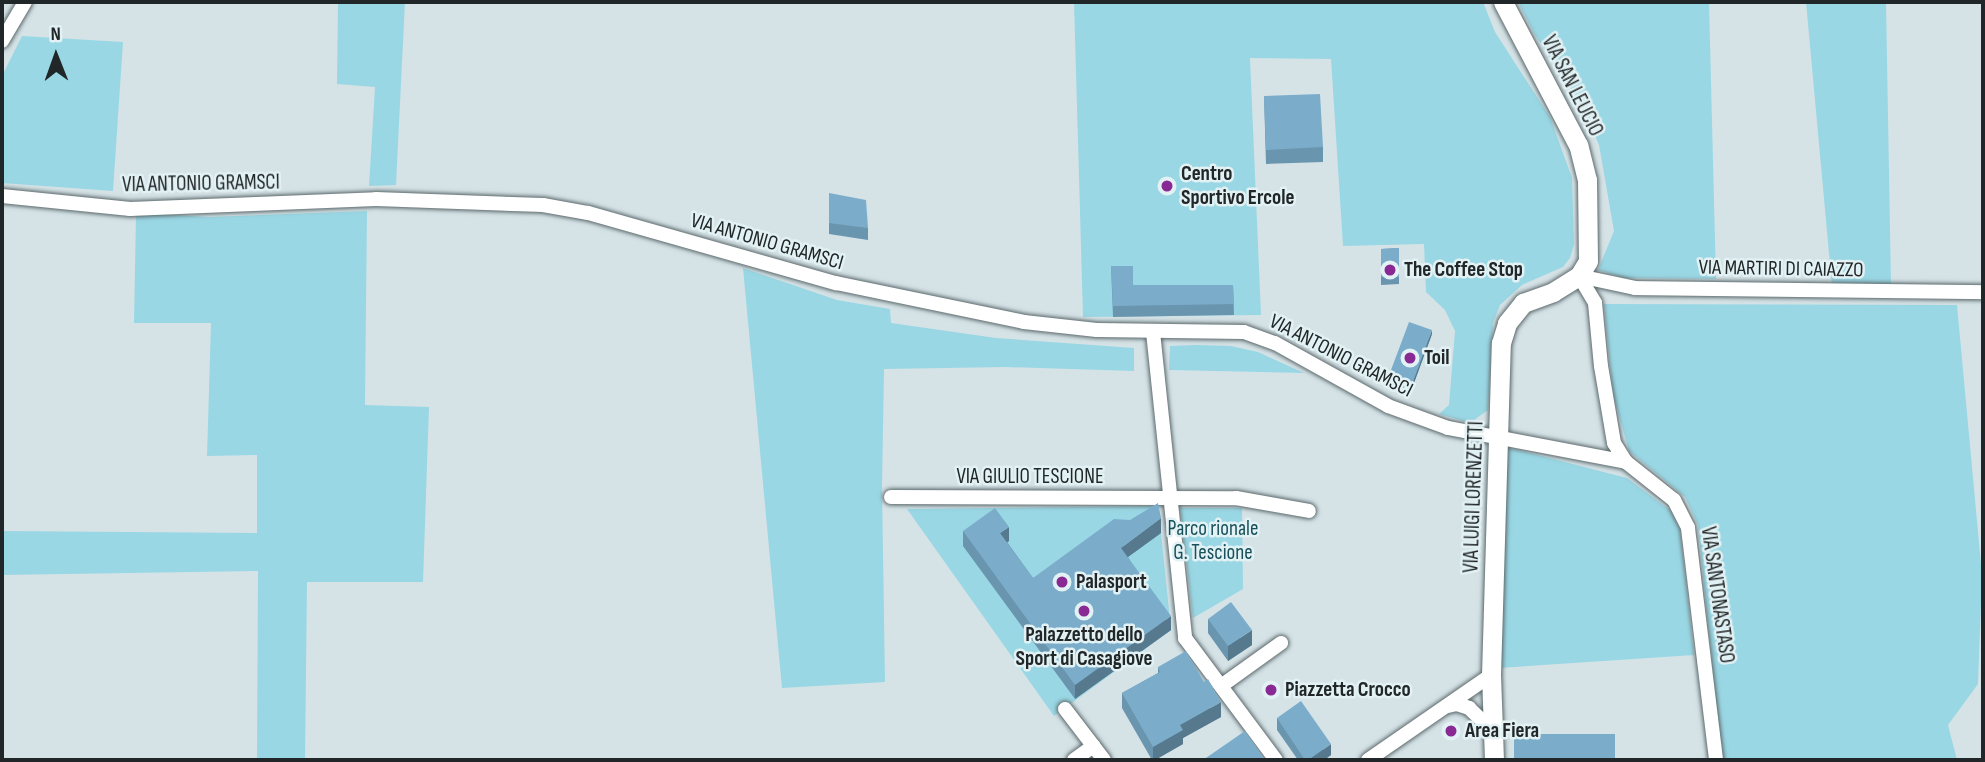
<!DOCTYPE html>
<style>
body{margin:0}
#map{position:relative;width:1985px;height:762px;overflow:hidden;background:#d5e3e7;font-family:"Sofia Sans Condensed",sans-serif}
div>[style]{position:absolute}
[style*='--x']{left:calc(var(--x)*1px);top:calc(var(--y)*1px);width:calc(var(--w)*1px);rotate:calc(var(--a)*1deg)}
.green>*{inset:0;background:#9ad7e4}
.roads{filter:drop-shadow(0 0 2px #5c696c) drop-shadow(0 0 2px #5c696c)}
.minor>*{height:14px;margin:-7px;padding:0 7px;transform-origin:7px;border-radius:7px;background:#fff}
.tertiary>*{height:19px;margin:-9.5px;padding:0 9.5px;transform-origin:9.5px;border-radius:9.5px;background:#fff}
.wall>*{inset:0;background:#6a95af}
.shaded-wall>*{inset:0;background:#56798e}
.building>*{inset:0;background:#7badcb}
.dots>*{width:19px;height:19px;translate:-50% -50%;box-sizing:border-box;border:4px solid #e2f1f4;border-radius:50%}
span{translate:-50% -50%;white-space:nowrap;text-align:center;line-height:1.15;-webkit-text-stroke:5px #e2f1f4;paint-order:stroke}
.street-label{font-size:21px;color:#212628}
.poi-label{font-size:21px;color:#212628;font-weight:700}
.left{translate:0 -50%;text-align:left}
.park-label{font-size:21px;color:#18505a}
.frame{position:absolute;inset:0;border:4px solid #212628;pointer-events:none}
.north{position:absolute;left:21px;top:21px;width:70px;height:70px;-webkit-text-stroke:5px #e2f1f4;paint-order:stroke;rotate:359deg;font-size:19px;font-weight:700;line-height:28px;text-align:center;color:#212628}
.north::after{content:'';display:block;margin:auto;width:24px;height:32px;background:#212628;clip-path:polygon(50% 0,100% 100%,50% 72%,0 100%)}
</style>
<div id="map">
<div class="green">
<div style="clip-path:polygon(338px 2px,405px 2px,396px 185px,369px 186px,375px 87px,337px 84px)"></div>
<div style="clip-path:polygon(1074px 2px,1483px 2px,1495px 32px,1550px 117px,1572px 178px,1574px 244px,1570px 258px,1563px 267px,1522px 285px,1500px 305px,1493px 323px,1488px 410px,1470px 423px,1439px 414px,1449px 405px,1455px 331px,1445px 310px,1426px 292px,1424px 244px,1343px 246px,1331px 59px,1250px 58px,1261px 315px,1083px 317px)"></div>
<div style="clip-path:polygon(1518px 2px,1709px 2px,1716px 279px,1624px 278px,1598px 270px,1614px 231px,1599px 145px,1582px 105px,1535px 35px)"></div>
<div style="clip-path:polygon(1806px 2px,1886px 2px,1891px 286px,1832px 286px)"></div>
<div style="clip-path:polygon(22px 36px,123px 42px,113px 191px,2px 183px,2px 76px)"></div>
<div style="clip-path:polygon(367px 211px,365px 405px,429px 407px,423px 582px,307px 582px,305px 760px,257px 760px,258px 571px,2px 575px,2px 531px,257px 533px,257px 455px,207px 456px,211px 323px,134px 323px,136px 213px,209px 217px)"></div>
<div style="clip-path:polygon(743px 268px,837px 300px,890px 309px,891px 323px,996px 338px,1134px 348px,1134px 371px,1005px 367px,884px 369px,882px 487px,885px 682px,782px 688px)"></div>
<div style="clip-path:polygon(1604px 304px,1957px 305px,1982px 575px,1978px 684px,1948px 725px,1957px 760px,1722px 760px,1698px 525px,1685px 497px,1629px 451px,1613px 395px)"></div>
<div style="clip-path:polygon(1196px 345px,1231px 346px,1258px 352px,1304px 373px,1169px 370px,1170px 346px)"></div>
<div style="clip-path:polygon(1506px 447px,1627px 478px,1671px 511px,1680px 529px,1694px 655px,1499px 668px)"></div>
<div style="clip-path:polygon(1156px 506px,1161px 533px,1171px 630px,1054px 716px,907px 509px)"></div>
<div style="clip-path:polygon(1180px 508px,1242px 508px,1243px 589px,1193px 618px)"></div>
</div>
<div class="roads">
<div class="minor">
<div style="--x:2;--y:41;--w:45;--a:-59.5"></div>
<div style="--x:2;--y:196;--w:129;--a:5.8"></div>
<div style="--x:130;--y:209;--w:246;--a:-2.3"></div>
<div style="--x:376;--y:199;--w:167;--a:2.1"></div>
<div style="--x:543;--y:205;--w:46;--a:10.1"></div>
<div style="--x:588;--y:213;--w:258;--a:15.8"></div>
<div style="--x:836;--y:283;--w:192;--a:11.7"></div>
<div style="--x:1024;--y:322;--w:73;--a:6.3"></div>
<div style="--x:1097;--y:330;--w:147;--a:0.8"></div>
<div style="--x:1244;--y:332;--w:33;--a:20"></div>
<div style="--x:1275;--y:343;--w:129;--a:29.1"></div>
<div style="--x:1388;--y:406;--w:64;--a:20.1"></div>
<div style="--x:1448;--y:428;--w:181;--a:10.8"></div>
<div style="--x:1579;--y:276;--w:31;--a:59"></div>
<div style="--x:1595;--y:303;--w:63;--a:84.6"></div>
<div style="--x:1601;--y:366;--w:78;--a:80.4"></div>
<div style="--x:1614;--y:443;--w:22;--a:58"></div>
<div style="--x:1626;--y:462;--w:61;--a:38.4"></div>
<div style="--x:1674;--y:500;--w:31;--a:63"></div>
<div style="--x:1688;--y:528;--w:234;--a:83.1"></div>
<div style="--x:1579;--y:276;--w:57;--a:12.1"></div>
<div style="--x:1635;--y:288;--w:348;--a:0.7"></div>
<div style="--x:1153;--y:332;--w:308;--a:84"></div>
<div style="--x:1185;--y:638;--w:152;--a:53.3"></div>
<div style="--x:891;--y:497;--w:345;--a:0.2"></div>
<div style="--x:1236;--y:498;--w:74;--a:10.1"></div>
<div style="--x:1221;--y:686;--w:74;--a:-35.6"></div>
<div style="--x:1448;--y:706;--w:9;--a:-13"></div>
<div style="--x:1457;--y:704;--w:13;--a:18"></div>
<div style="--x:1469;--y:708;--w:33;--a:44"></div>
<div style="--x:1065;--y:709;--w:64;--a:52.6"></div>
<div style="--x:1074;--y:760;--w:24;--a:-36"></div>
<div style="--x:1368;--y:760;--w:150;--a:-34.6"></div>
</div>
<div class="tertiary">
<div style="--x:1494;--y:760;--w:85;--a:-92"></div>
<div style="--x:1491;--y:675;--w:332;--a:-88.3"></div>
<div style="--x:1501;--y:343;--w:21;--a:-73"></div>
<div style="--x:1507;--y:323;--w:26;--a:-51"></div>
<div style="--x:1523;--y:303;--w:32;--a:-20"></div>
<div style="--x:1553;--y:292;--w:31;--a:-32"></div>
<div style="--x:1579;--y:276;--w:17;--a:-59"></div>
<div style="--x:1588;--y:261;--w:81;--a:-90.7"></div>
<div style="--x:1587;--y:180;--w:36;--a:-104"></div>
<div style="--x:1578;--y:145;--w:161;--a:-117.7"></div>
</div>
</div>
<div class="wall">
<div style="clip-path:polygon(1264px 96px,1323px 147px,1323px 162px,1266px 164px)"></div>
<div style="clip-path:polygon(829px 193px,868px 228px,868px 240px,829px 234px)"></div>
<div style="clip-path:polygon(1399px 248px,1399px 284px,1381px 285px,1381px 249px)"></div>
<div style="clip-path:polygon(1111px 266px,1133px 285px,1233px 285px,1234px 315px,1113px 317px)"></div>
<div style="clip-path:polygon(1432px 334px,1411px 391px,1388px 382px,1388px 378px)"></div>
<div style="clip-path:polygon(963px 531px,1009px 541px,1007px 542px,1033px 578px,1161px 533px,1128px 557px,1171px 630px,1075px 699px,963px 546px)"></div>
<div style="clip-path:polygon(1208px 619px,1252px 645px,1228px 661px,1208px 633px)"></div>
<div style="clip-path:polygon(1158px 667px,1221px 717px,1183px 738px,1183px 744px,1155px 760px,1152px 760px,1122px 708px,1122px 693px,1158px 673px)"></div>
<div style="clip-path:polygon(1277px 718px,1331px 755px,1324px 760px,1298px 760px,1277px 730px)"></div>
</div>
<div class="shaded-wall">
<div style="clip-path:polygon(1432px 330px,1432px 334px,1411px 391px,1411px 387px)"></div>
<div style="clip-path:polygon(1161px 518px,1161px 533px,1121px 562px,1121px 548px)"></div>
<div style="clip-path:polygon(1009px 527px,1009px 541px,1000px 548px,1000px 533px)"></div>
<div style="clip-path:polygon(1171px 616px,1171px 630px,1075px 699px,1075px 685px)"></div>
<div style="clip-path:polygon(1252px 630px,1252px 645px,1228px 661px,1228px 646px)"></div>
<div style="clip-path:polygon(1221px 702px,1221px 717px,1183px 738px,1183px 744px,1155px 760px,1153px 760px,1153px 747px,1180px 725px)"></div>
<div style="clip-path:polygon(1331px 744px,1331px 755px,1324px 760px,1308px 760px)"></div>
</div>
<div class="building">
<div style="clip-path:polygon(1320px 94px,1323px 147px,1266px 150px,1264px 96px)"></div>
<div style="clip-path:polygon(829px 193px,866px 200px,868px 228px,829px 223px)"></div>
<div style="clip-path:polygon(1399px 248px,1399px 277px,1381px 277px,1381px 249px)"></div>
<div style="clip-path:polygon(1111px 266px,1133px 266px,1133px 285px,1233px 285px,1234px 304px,1113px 306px)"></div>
<div style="clip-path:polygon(1409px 322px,1432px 330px,1411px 387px,1388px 378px)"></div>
<div style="clip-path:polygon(1158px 503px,1161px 518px,1121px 548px,1171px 616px,1075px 685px,963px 531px,995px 508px,1009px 527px,1000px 533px,1033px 578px,1114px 519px,1130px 520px)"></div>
<div style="clip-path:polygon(1231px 602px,1252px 630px,1228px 646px,1208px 619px)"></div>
<div style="clip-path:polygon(1186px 651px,1204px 682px,1208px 679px,1221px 702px,1180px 725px,1183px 730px,1153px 747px,1122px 693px,1160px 672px,1158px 667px)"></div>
<div style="clip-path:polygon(1301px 701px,1331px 744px,1308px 760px,1305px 760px,1277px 718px)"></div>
<div style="clip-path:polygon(1245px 731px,1265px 760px,1203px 760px)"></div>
<div style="clip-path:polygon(1514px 734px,1615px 734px,1615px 760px,1514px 760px)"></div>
</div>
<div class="dots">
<div style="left:1167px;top:186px;background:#892993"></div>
<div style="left:1390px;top:270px;background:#892993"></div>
<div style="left:1410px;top:358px;background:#892993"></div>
<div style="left:1062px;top:582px;background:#892993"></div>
<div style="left:1084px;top:611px;background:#892993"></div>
<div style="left:1271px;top:690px;background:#892993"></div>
<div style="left:1451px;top:731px;background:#892993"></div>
</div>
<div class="street-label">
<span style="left:1572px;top:86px;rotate:63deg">VIA SAN LEUCIO</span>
<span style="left:201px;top:184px;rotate:-1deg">VIA ANTONIO GRAMSCI</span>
<span style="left:767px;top:242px;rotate:16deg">VIA ANTONIO GRAMSCI</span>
<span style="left:1781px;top:269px;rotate:1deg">VIA MARTIRI DI CAIAZZO</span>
<span style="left:1341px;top:356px;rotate:27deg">VIA ANTONIO GRAMSCI</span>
<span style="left:1030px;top:477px">VIA GIULIO TESCIONE</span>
<span style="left:1474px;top:497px;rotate:-88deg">VIA LUIGI LORENZETTI</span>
<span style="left:1717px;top:595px;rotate:82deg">VIA SANTONASTASO</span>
</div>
<div class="poi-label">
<span class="left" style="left:1181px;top:186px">Centro<br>Sportivo Ercole</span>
<span class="left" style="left:1404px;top:270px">The Coffee Stop</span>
<span class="left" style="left:1424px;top:358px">Toil</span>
<span class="left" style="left:1076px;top:582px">Palasport</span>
<span style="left:1084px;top:647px">Palazzetto dello<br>Sport di Casagiove</span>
<span class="left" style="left:1285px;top:690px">Piazzetta Crocco</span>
<span class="left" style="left:1465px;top:731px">Area Fiera</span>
</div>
<div class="park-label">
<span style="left:1213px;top:541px">Parco rionale<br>G. Tescione</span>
</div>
<div class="frame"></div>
<div class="north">N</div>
</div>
